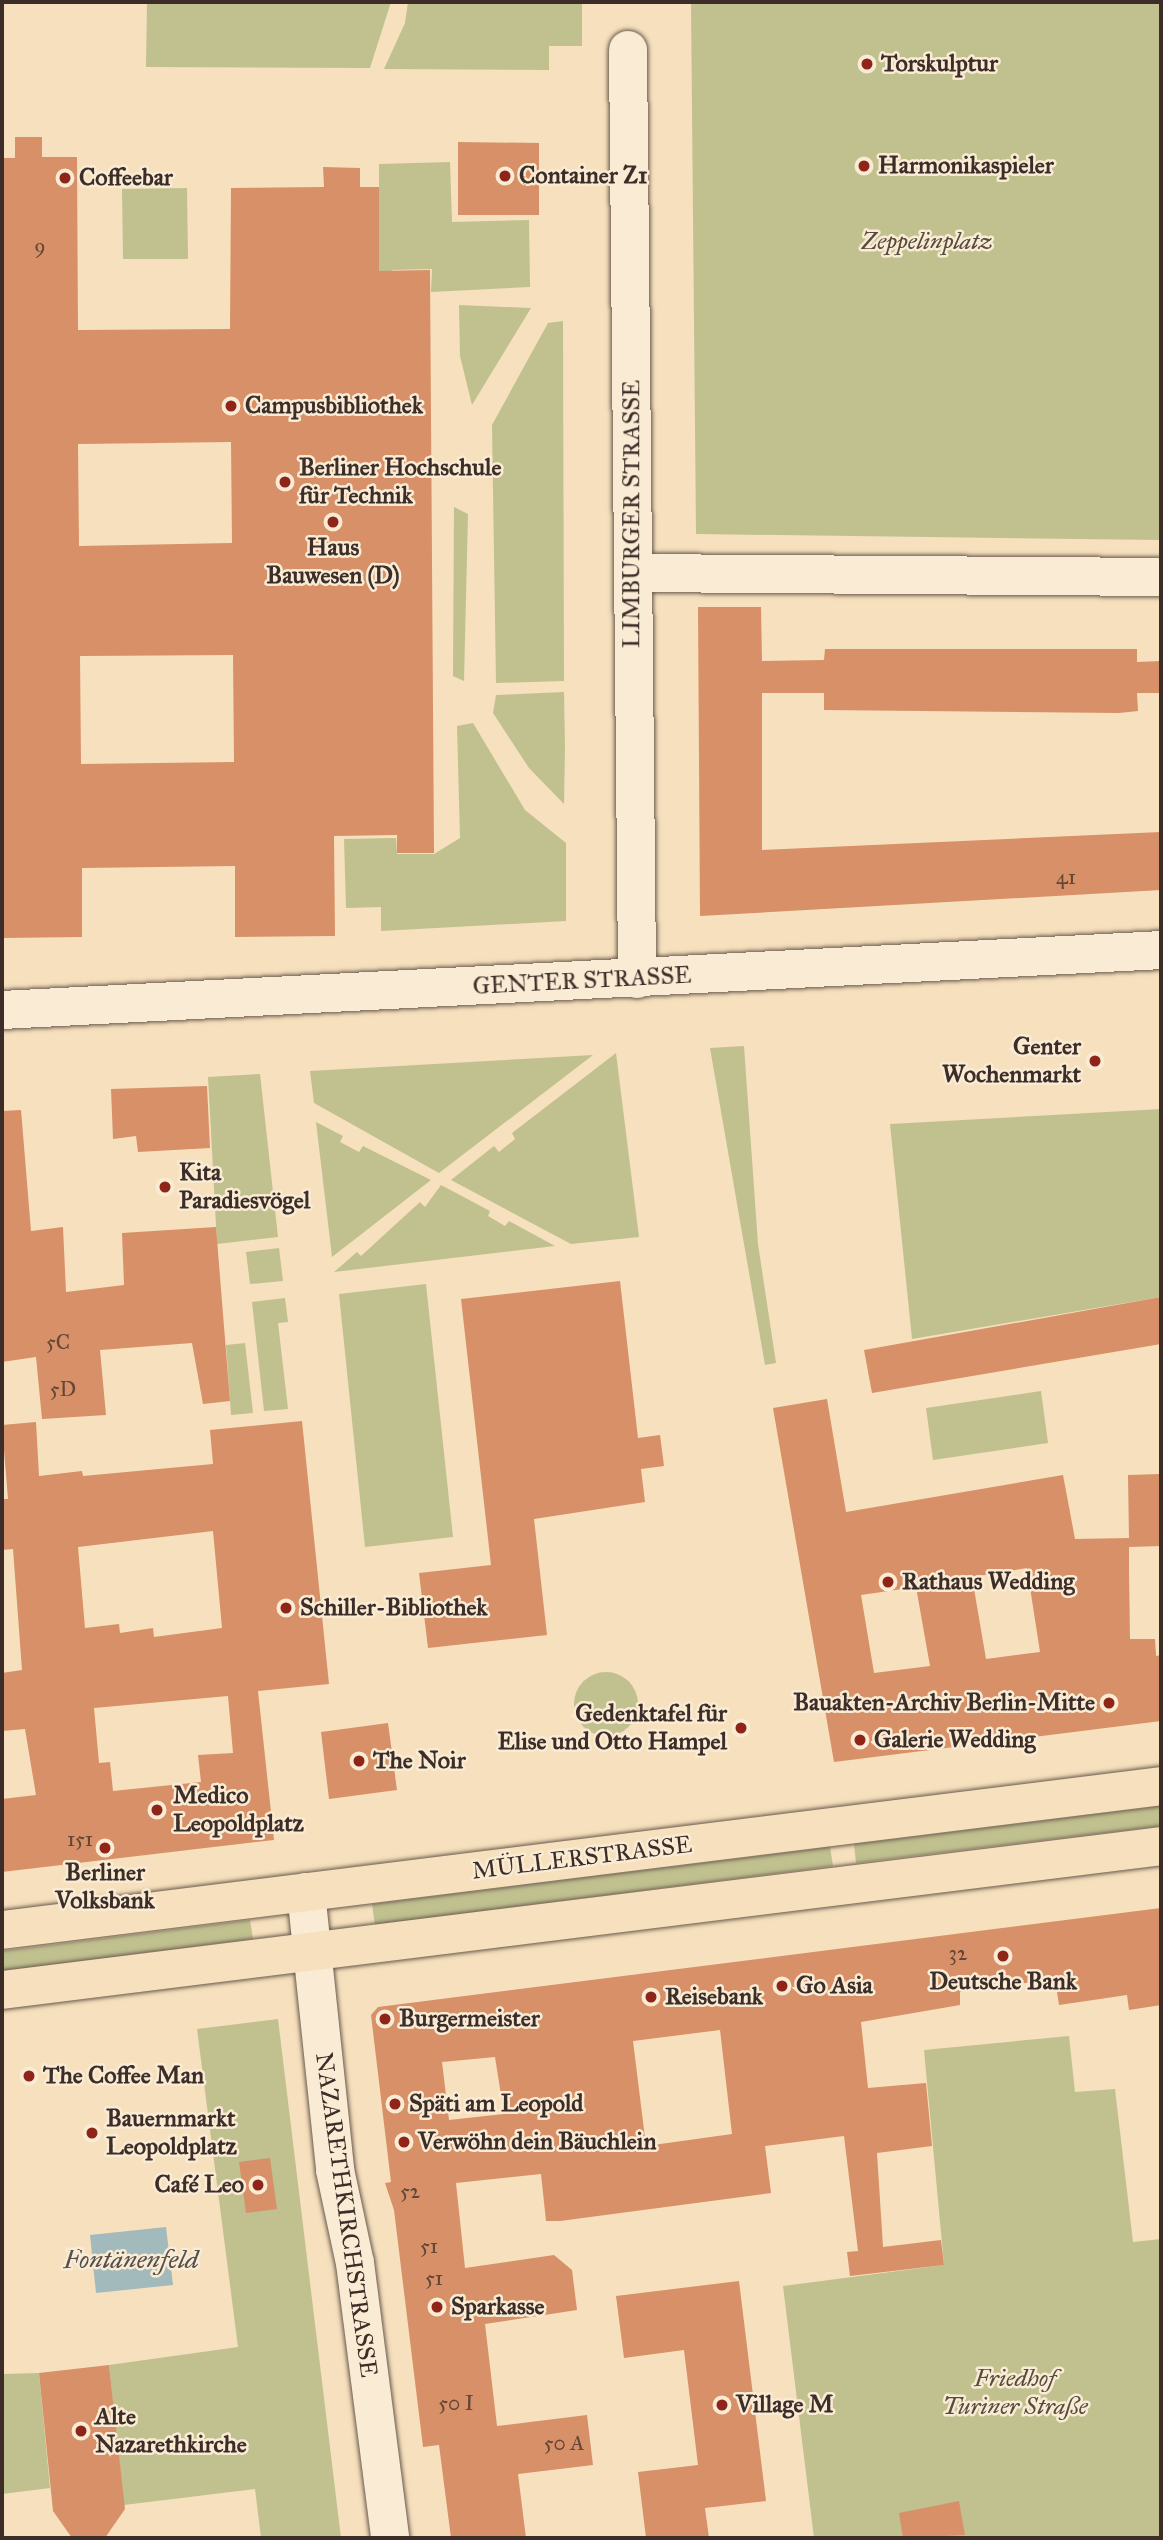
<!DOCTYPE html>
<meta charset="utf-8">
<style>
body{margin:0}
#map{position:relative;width:1163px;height:2540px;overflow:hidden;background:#f6e0bd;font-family:"IM FELL Great Primer",serif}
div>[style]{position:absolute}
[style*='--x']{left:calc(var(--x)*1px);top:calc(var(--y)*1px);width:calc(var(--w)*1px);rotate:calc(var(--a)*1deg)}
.green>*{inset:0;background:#c0c18f}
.round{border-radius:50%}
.water>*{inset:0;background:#a3babd}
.building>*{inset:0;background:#d79067}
.roads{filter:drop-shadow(0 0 2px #6a5a4d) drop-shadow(0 0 2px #6a5a4d)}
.minor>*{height:38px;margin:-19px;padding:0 19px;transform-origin:19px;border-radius:19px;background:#f9ebd4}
.major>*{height:38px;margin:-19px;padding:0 19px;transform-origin:19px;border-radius:19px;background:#f6e0bd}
.dots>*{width:19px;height:19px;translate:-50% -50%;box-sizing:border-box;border:4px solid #f9ebd4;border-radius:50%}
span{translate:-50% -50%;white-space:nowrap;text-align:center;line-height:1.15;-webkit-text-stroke:5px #f9ebd4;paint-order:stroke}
.number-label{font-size:21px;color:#634638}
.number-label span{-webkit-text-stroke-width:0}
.poi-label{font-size:24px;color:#3c2d28;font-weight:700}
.left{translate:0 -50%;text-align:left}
.right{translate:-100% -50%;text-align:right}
.park-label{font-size:24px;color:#564b3d;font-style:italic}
.street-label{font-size:24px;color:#3c2d28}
.water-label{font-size:26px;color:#56504d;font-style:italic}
.frame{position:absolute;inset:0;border:4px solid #3c2d28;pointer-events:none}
</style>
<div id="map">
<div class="green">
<div style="clip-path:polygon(147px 2px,391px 2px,370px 68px,146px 67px)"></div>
<div style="clip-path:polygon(408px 2px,582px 2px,582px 46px,549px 46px,549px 70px,384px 69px,405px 23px)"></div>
<div style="clip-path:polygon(691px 2px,1161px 2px,1161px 540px,696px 534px)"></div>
<div style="clip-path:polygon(450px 162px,452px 222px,529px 220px,530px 287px,431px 292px,432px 269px,392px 270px,392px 291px,379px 292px,379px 164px)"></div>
<div style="clip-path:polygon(187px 188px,188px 259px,123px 259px,122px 189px)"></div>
<div style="clip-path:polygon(459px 305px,531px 308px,472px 405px,460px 356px)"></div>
<div style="clip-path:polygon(563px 321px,564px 681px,496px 683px,492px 425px,548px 323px)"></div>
<div style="clip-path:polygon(454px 507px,468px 514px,464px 681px,453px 676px)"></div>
<div style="clip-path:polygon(564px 692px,565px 748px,564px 804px,529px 768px,493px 713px,496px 695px)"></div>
<div style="clip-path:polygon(473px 723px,525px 810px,566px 843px,566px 921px,381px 931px,381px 907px,346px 908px,344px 839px,396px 838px,397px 854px,434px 854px,460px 838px,457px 726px)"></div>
<div style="clip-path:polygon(744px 1046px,758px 1244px,776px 1363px,765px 1365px,710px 1048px)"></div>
<div style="clip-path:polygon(616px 1053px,639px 1237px,571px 1244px,451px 1180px,494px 1146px,499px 1152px,515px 1139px,512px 1133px)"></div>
<div style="clip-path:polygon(593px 1055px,439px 1173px,314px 1103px,310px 1071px)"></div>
<div style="clip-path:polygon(260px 1074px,278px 1237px,217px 1244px,208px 1077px)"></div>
<div style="clip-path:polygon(1161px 1109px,1161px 1297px,912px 1339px,890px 1124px)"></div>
<div style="clip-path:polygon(316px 1122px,343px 1136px,340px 1142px,359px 1152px,363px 1146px,431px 1180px,332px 1257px)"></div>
<div style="clip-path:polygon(441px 1185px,490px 1211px,488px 1216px,505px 1226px,509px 1221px,555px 1246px,334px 1272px,357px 1252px,361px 1256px,420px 1202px,425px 1207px)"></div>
<div style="clip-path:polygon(279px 1248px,283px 1281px,250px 1284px,246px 1252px)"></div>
<div style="clip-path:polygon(426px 1284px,453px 1537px,365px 1547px,339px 1294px)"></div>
<div style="clip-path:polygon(285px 1298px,288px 1322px,278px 1323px,288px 1409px,264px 1411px,252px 1302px)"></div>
<div style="clip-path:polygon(245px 1343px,253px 1413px,231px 1415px,226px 1345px)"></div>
<div style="clip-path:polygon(1041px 1391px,1048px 1443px,933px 1460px,926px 1408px)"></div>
<div class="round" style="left:574px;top:1672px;width:64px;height:64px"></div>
<div style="clip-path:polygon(1161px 1806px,1161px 1826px,856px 1863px,854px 1844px)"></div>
<div style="clip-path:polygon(830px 1847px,833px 1866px,375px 1925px,372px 1904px)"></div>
<div style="clip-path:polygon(250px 1920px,253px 1939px,2px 1971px,2px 1951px)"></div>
<div style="clip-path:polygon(278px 2019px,341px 2538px,261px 2538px,255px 2489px,124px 2505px,109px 2365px,238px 2347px,197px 2029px)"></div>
<div style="clip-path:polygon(1069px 2036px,1075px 2092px,1115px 2089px,1133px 2242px,1161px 2239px,1161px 2538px,814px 2538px,783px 2286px,944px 2265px,924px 2050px)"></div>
<div style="clip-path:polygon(39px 2373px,50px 2488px,2px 2494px,2px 2374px)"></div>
</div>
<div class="water">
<div style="clip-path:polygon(166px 2227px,173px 2285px,96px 2293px,90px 2235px)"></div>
</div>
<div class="building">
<div style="clip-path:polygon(evenodd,15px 137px,42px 137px,42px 157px,77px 157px,78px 330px,230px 329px,231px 188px,324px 187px,323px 167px,360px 168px,360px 187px,379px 187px,379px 271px,430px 270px,434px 853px,397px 853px,397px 835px,334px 836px,335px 936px,235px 937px,235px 866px,82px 868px,82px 937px,2px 938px,2px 158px,15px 158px,15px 137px,231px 442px,232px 543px,79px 546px,78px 444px,231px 442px,15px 137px,233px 655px,234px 762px,81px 764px,80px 656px,233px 655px)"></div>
<div style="clip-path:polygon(458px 142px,539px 143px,539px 215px,458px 215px)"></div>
<div style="clip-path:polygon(698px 607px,761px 607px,762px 661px,824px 660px,825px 649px,1137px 649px,1137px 662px,1161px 661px,1161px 693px,1137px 693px,1138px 711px,1119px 713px,824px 710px,824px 693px,762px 693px,762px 850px,1161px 832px,1161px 890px,700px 916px)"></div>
<div style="clip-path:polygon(207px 1086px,210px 1148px,138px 1152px,136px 1136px,113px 1139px,111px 1089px)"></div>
<div style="clip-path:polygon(21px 1110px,31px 1231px,63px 1227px,66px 1292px,124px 1285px,122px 1233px,216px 1227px,230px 1401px,203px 1404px,192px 1343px,100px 1350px,106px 1415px,42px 1419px,36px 1357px,2px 1362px,2px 1111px)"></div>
<div style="clip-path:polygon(620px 1281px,638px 1438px,660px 1435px,664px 1466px,641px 1469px,645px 1502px,534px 1519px,547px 1635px,428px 1648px,419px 1573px,491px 1565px,461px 1299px)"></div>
<div style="clip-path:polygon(1161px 1297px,1161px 1344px,872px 1393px,864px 1350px)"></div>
<div style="clip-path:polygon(evenodd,827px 1399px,846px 1512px,1063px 1475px,1075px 1539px,1129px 1538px,1128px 1475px,1161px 1474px,1161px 1546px,1129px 1547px,1129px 1572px,1130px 1639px,1155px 1639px,1156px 1656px,1161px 1655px,1161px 1721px,834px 1762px,773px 1408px,827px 1399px,1027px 1568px,1040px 1652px,986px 1659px,972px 1577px,1027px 1568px,827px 1399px,916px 1587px,930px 1666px,874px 1673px,861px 1595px,916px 1587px)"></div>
<div style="clip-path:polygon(evenodd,302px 1421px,329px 1684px,258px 1691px,274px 1840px,2px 1872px,2px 1799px,36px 1795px,25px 1729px,2px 1731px,2px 1673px,22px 1670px,13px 1549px,2px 1550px,2px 1499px,8px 1499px,2px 1425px,36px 1422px,39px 1476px,82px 1471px,83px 1476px,213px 1464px,210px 1430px,302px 1421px,213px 1531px,222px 1628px,154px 1637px,153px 1628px,120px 1633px,119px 1624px,85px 1628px,78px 1547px,213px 1531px,302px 1421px,228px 1696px,233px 1753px,198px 1755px,201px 1782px,113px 1791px,110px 1762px,99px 1763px,94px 1708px,228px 1696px)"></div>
<div style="clip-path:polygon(388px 1723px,397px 1790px,329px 1799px,321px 1732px)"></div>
<div style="clip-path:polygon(evenodd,1161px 1908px,1161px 2005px,1129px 2010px,1127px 1995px,1059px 2005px,1055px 1979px,960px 1992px,960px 2005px,861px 2022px,868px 2088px,926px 2083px,932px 2146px,877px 2153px,883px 2247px,941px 2240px,944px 2265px,850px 2276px,847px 2252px,858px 2251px,844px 2136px,765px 2146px,771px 2193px,560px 2221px,546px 2221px,541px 2174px,456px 2183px,465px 2268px,554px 2255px,572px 2270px,577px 2310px,485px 2324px,497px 2426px,587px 2415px,593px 2465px,518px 2474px,526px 2538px,451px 2538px,439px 2445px,423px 2447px,394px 2210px,385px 2183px,391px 2182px,371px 2015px,378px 2007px,1161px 1908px,720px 2030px,732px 2134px,646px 2146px,633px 2041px,720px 2030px,1161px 1908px,495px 2057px,504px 2114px,449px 2120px,442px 2062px,495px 2057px)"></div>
<div style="clip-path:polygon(270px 2158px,277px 2209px,246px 2213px,239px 2162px)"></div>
<div style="clip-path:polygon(739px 2281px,766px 2501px,705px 2508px,709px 2538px,646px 2538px,638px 2472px,698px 2465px,684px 2350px,624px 2358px,616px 2296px)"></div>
<div style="clip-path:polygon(109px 2365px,125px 2509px,105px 2538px,72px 2538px,53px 2511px,39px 2373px)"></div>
<div style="clip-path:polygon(959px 2501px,965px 2535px,903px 2538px,899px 2513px)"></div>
</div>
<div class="roads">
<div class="minor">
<div style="--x:628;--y:50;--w:929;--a:89.44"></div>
<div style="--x:633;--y:573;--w:528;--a:0.43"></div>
<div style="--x:2;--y:1010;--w:1161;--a:-2.96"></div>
<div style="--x:306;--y:1892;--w:280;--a:84"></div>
<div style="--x:335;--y:2170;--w:95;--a:77.9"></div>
<div style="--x:355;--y:2263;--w:277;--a:82.7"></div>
</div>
<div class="major">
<div style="--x:2;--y:1930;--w:1168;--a:-7.08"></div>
<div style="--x:2;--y:1990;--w:1168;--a:-7.08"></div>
</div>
</div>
<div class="dots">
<div style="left:867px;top:64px;background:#8f2418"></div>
<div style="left:864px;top:166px;background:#8f2418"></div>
<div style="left:505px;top:176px;background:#8f2418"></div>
<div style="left:65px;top:178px;background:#8f2418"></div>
<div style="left:231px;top:406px;background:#8f2418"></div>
<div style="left:285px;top:482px;background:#8f2418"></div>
<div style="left:333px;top:522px;background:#8f2418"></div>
<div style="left:1095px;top:1061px;background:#8f2418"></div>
<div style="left:165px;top:1187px;background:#8f2418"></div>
<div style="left:888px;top:1582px;background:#8f2418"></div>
<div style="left:286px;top:1608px;background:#8f2418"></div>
<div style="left:1109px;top:1703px;background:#8f2418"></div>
<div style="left:741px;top:1728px;background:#8f2418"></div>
<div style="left:860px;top:1740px;background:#8f2418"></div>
<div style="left:359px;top:1761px;background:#8f2418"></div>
<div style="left:157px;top:1810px;background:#8f2418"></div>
<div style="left:105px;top:1848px;background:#8f2418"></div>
<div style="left:1003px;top:1956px;background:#8f2418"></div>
<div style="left:782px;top:1986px;background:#8f2418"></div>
<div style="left:651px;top:1997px;background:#8f2418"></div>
<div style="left:385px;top:2019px;background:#8f2418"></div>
<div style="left:29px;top:2076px;background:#8f2418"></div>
<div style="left:395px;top:2104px;background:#8f2418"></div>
<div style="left:92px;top:2133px;background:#8f2418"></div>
<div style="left:404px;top:2142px;background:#8f2418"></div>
<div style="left:258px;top:2185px;background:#8f2418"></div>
<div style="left:437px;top:2307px;background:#8f2418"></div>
<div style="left:722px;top:2405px;background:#8f2418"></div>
<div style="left:81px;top:2431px;background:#8f2418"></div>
</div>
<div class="number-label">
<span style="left:40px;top:246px">9</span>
<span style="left:1066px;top:877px">41</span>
<span style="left:58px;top:1342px">5C</span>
<span style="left:63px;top:1389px">5D</span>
<span style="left:80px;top:1839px">151</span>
<span style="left:958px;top:1953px">32</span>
<span style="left:410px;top:2191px">52</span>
<span style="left:429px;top:2246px">51</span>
<span style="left:434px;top:2278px">51</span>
<span style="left:456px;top:2403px">50 I</span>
<span style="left:564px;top:2443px">50 A</span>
</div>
<div class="poi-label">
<span class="left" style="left:881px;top:64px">Torskulptur</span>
<span class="left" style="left:878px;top:166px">Harmonikaspieler</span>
<span class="left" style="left:519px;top:176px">Container Z1</span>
<span class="left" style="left:79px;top:178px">Coffeebar</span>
<span class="left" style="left:245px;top:406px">Campusbibliothek</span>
<span class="left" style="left:299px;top:482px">Berliner Hochschule<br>für Technik</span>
<span style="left:333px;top:562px">Haus<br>Bauwesen (D)</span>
<span class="right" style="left:1081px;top:1061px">Genter<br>Wochenmarkt</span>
<span class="left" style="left:179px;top:1187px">Kita<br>Paradiesvögel</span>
<span class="left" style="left:902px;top:1582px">Rathaus Wedding</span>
<span class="left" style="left:300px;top:1608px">Schiller-Bibliothek</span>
<span class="right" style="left:1095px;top:1703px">Bauakten-Archiv Berlin-Mitte</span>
<span class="right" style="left:727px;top:1728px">Gedenktafel für<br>Elise und Otto Hampel</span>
<span class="left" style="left:874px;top:1740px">Galerie Wedding</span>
<span class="left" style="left:373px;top:1761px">The Noir</span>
<span class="left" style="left:173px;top:1810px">Medico<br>Leopoldplatz</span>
<span style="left:105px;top:1887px">Berliner<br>Volksbank</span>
<span style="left:1003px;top:1982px">Deutsche Bank</span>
<span class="left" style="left:796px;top:1986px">Go Asia</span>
<span class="left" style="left:665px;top:1997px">Reisebank</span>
<span class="left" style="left:399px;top:2019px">Burgermeister</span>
<span class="left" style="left:43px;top:2076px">The Coffee Man</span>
<span class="left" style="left:409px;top:2104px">Späti am Leopold</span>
<span class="left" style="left:106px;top:2133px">Bauernmarkt<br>Leopoldplatz</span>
<span class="left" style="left:418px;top:2142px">Verwöhn dein Bäuchlein</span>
<span class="right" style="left:244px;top:2185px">Café Leo</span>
<span class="left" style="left:451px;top:2307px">Sparkasse</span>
<span class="left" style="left:736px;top:2405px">Village M</span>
<span class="left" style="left:95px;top:2431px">Alte<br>Nazarethkirche</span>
</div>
<div class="park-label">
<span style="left:927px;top:242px">Zeppelinplatz</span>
<span style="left:1015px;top:2393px">Friedhof<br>Turiner Straße</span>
</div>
<div class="street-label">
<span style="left:632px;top:514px;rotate:-90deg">LIMBURGER STRASSE</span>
<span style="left:582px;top:981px;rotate:-3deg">GENTER STRASSE</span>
<span style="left:582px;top:1858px;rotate:-7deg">MÜLLERSTRASSE</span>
<span style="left:346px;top:2215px;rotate:82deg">NAZARETHKIRCHSTRASSE</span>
</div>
<div class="water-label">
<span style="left:131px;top:2260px">Fontänenfeld</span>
</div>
<div class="frame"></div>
</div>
